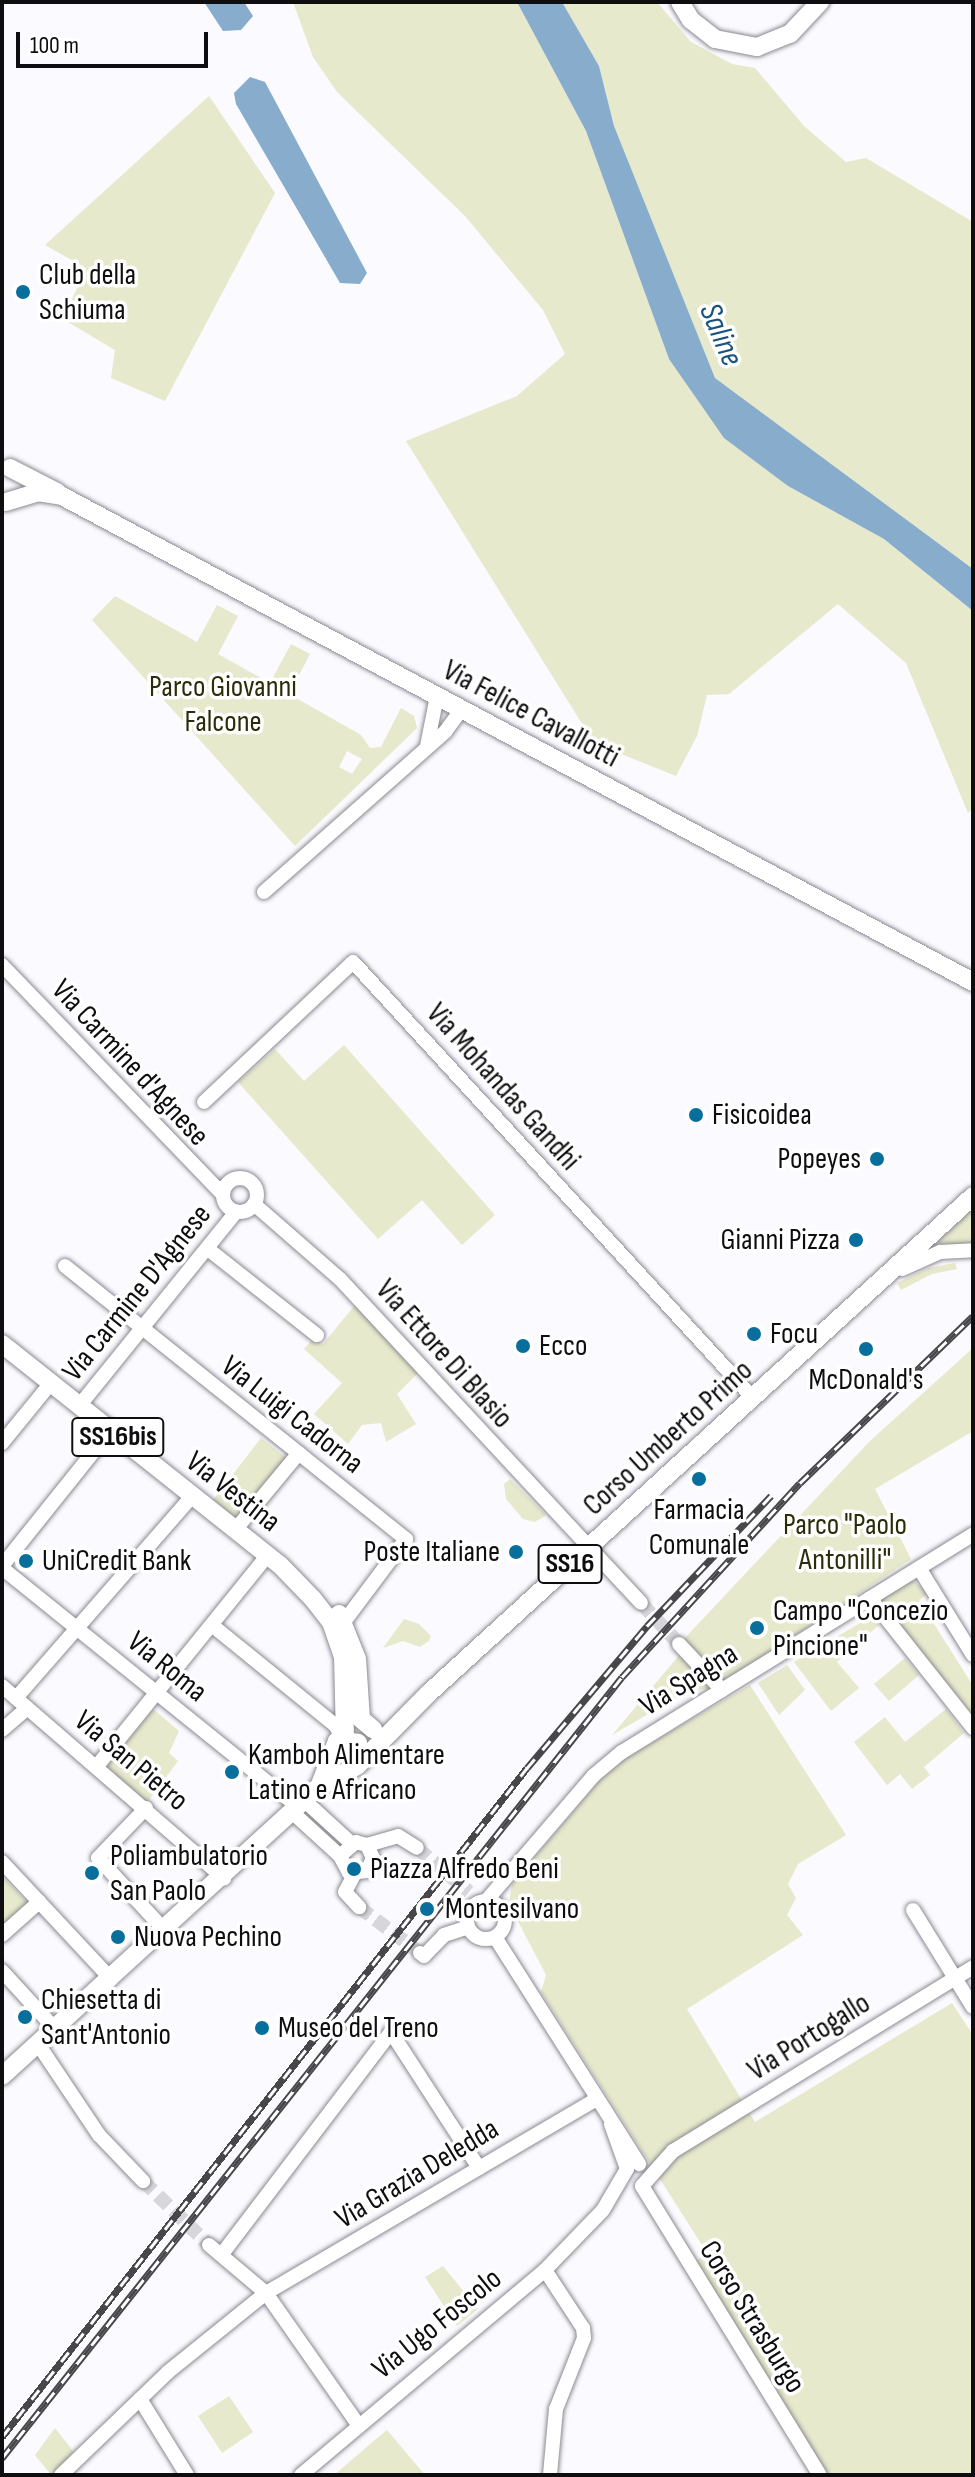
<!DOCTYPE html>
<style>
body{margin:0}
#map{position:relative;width:975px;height:2477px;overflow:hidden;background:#fafaff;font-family:"Sofia Sans Condensed",sans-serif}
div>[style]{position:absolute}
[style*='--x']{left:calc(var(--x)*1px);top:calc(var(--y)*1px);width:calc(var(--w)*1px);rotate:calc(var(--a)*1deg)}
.green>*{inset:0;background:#e6e9cb}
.water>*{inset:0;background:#88accc}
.minor-tunnel>*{height:14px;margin-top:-7px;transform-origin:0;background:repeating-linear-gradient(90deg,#d7d7db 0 14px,transparent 0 21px)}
.roads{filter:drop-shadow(0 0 2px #8a8a91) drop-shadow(0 0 2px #8a8a91)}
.minor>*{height:14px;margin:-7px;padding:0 7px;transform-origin:7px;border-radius:7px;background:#fff}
.minor>.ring{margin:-7px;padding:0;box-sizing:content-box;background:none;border:14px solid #fff;border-radius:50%}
.major>*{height:18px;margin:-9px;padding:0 9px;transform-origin:9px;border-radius:9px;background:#fff}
.rail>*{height:7px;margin-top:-3.5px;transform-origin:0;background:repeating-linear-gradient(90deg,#fff 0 12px,#47474a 0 24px);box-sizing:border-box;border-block:2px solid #47474a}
.dots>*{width:22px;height:22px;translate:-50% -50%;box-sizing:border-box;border:4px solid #fff;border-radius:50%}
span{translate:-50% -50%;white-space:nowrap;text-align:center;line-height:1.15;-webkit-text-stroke:7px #fff;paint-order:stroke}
.shield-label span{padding:2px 6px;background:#fff;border:2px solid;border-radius:6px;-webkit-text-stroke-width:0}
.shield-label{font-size:28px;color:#0e0e11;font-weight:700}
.poi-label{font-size:30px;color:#0e0e11}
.left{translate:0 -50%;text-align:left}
.right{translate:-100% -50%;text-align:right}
.park-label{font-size:30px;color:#2b2d08}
.street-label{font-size:30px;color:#0e0e11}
.water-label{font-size:32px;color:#1a537e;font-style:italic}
.frame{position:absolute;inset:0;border:4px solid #0e0e11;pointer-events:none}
.scale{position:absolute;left:16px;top:32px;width:192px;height:36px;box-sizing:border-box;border:4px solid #0e0e11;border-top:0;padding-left:10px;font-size:24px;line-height:28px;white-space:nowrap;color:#0e0e11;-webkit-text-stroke:6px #fff;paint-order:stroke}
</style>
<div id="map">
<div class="green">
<div style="clip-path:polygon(293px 2px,517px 2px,586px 131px,669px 359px,788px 486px,884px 539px,973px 611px,973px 808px,968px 813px,906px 663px,838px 604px,729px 694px,707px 695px,697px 736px,676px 776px,594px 743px,406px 441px,517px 396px,565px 354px,543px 310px,465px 216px,337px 92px,313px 57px)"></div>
<div style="clip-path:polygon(562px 2px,657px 2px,691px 42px,732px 64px,755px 68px,804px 126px,846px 162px,866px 158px,973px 222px,973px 569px,715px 378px,614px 126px,599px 66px)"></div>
<div style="clip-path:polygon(209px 96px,275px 193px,165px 401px,111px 378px,115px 350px,63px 319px,86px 268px,45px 245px)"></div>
<div style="clip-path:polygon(evenodd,115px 596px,197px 642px,217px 605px,238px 616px,218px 654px,270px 683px,291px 644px,310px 654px,289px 694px,361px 735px,370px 748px,381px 747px,401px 708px,414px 716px,417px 728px,295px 846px,92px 620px,115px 596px,347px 751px,362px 759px,352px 774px,339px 767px,347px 751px)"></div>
<div style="clip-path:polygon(344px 1045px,495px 1215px,462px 1245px,422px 1200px,378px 1239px,238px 1082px,275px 1049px,304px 1081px)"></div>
<div style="clip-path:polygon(968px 1211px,973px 1212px,973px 1243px,939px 1245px,937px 1239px)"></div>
<div style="clip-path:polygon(955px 1263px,957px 1269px,932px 1274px,901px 1290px,897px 1283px,928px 1268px)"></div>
<div style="clip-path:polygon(355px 1305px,419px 1372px,397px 1394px,416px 1424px,386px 1442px,381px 1423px,362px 1425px,348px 1444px,314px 1414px,342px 1383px,304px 1349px,314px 1338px,323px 1344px)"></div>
<div style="clip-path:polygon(973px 1348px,973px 1431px,875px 1489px,911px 1559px,725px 1682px,683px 1640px,870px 1441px)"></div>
<div style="clip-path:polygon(261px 1438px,289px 1460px,240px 1521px,213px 1500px)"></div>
<div style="clip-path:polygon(510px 1479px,545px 1514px,545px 1516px,535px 1522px,523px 1519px,506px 1499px,504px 1484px)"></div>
<div style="clip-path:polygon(912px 1580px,929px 1593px,919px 1600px,973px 1686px,973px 1715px,877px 1599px)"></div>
<div style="clip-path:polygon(872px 1616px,879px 1625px,837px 1662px,859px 1688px,831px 1711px,794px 1662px)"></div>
<div style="clip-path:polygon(404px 1619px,419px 1624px,431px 1636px,429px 1641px,420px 1647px,403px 1641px,383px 1648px)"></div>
<div style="clip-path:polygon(681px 1653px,710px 1689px,690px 1690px,612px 1735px)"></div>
<div style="clip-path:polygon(905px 1658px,919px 1675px,889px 1701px,874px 1684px)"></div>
<div style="clip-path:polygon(787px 1665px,805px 1690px,779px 1715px,758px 1683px)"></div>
<div style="clip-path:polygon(750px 1685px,846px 1835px,798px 1864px,788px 1884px,796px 1898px,787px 1915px,803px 1935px,687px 2009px,755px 2122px,952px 2003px,973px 2035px,973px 2475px,827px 2475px,693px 2263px,707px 2253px,541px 1992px,546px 1975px,509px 1904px,512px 1884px,612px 1766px)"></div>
<div style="clip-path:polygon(153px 1709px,179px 1731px,169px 1753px,178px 1761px,146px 1804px,106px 1767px)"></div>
<div style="clip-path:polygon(946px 1709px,964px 1733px,924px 1767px,930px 1775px,912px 1789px,900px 1774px,887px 1785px,854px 1742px,885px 1717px,905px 1742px)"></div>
<div style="clip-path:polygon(2px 1876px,29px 1905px,2px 1930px)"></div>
<div style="clip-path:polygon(443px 2266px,478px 2309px,457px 2326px,425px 2277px)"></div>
<div style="clip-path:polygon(229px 2396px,253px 2432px,222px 2453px,198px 2416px)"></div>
<div style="clip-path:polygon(55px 2428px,76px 2455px,51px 2475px,35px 2455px)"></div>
<div style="clip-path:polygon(387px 2430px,425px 2475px,334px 2475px,382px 2434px)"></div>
</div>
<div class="water">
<div style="clip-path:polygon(204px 2px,244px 2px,253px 16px,241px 30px,223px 31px)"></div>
<div style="clip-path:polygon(517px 2px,562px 2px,599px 66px,614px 126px,715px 378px,973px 569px,973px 611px,884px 539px,788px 486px,724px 438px,669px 359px,586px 131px)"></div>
<div style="clip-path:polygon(250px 77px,265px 82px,367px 273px,360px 284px,340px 283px,236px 104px,234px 93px)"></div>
</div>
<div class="minor-tunnel">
<div style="--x:641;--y:1603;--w:56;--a:47.2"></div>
<div style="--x:417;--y:1848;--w:68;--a:40.2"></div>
<div style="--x:359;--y:1907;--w:76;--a:37"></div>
<div style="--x:143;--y:2181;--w:92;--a:44.1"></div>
</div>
<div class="roads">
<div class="minor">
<div style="--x:427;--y:746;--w:51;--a:-78.7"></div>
<div style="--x:264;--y:892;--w:242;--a:-41.5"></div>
<div style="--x:445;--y:732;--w:29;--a:-54"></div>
<div style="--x:2;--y:965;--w:318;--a:46.1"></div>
<div style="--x:204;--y:1102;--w:204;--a:-43.2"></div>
<div style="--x:353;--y:962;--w:593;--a:47.46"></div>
<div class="ring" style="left:223px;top:1178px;width:20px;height:20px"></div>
<div style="--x:254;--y:1204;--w:114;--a:41.1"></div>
<div style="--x:340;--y:1279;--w:442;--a:47.1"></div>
<div style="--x:208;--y:1249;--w:139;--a:38.3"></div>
<div style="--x:65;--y:1266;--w:437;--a:38.7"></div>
<div style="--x:406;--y:1539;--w:104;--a:126.8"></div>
<div style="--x:902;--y:1269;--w:42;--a:-24.1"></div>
<div style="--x:940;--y:1252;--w:33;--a:-3"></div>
<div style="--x:79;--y:1406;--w:250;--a:-51"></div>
<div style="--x:2;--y:1443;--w:77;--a:-50.8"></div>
<div style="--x:235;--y:1530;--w:100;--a:-50.3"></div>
<div style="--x:2;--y:1566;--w:173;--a:-51.3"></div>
<div style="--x:2;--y:1568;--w:380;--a:38.9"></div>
<div style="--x:919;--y:1568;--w:102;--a:58.2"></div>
<div style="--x:870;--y:1598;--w:166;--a:51.6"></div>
<div style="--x:213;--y:1626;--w:159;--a:39.1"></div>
<div style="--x:336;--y:1726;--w:14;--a:65"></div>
<div style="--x:679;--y:1644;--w:63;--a:46.9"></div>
<div style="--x:2;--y:1686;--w:294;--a:40.9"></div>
<div style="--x:16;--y:1698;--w:268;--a:-48.9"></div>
<div style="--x:2;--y:1730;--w:33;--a:-41"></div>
<div style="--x:97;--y:1766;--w:272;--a:-51"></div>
<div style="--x:305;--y:1801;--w:62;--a:42.4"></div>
<div style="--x:146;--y:1808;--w:69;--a:133.8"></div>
<div style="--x:98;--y:1858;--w:100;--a:47.4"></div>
<div style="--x:292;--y:1812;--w:65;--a:42.5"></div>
<div style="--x:340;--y:1856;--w:19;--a:62"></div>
<div style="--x:349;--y:1873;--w:18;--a:-6"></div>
<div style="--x:367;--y:1871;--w:14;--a:-65"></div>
<div style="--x:373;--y:1858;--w:14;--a:-115"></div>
<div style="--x:367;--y:1845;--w:11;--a:-165"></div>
<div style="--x:356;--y:1842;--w:21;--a:139"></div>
<div style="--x:367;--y:1845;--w:32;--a:-16"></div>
<div style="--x:398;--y:1836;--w:22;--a:32"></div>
<div style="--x:2;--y:1862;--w:160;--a:47"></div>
<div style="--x:354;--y:1875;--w:19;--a:118"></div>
<div style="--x:345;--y:1892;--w:21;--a:47"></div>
<div style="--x:486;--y:1901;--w:165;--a:-49.4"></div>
<div style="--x:593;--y:1776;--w:38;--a:-40"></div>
<div style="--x:622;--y:1752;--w:413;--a:-31.8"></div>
<div class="ring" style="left:467px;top:1901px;width:24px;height:24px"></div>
<div style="--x:913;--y:1910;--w:114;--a:58.3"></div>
<div style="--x:2;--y:1935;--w:50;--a:-41.7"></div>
<div style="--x:495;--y:1937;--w:269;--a:57.6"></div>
<div style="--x:420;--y:1953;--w:5;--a:37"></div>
<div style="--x:424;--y:1956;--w:29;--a:-46"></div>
<div style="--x:444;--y:1935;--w:25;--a:-18"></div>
<div style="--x:2;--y:1971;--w:79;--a:47.6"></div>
<div style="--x:38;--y:2044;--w:110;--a:56.2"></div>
<div style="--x:99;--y:2135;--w:64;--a:46.3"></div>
<div style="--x:642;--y:2186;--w:47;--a:-48.5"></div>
<div style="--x:673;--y:2151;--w:352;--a:-31.5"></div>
<div style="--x:642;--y:2186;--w:339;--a:58.4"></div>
<div style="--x:209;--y:2245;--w:75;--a:40.1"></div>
<div style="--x:266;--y:2293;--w:159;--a:55"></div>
<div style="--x:222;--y:2254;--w:279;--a:-52.7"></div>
<div style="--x:391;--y:2032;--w:162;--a:57.1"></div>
<div style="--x:545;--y:2270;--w:69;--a:56.8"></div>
<div style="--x:583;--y:2328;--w:10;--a:84"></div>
<div style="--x:584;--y:2338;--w:76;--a:111.5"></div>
<div style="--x:556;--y:2409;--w:66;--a:95.2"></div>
<div style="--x:140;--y:2399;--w:89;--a:58.3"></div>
<div style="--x:61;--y:2475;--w:149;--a:-43.9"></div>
<div style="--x:168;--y:2372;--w:126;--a:-38.9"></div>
<div style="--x:266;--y:2293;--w:381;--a:-30.4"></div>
<div style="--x:301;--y:2475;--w:319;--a:-40"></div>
<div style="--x:545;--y:2270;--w:83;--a:-46"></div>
<div style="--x:603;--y:2210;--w:48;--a:-59.7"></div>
<div style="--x:627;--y:2169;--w:48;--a:-109.6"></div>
</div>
<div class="major">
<div style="--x:680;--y:2;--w:21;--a:59"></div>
<div style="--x:691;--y:20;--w:31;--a:38"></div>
<div style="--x:715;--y:39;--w:43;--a:10.8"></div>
<div style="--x:757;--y:47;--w:35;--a:-22"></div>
<div style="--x:790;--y:34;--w:44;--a:-46.8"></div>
<div style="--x:10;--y:468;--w:53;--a:27.1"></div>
<div style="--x:6;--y:502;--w:34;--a:-17"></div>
<div style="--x:38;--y:492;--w:24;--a:9"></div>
<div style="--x:62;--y:496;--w:1033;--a:28.08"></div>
<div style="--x:2;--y:1344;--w:355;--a:38.5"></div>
<div style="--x:280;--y:1565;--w:47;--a:45.9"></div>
<div style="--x:313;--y:1599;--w:29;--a:52"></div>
<div style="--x:331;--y:1622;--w:36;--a:71"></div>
<div style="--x:343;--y:1656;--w:82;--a:88.6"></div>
<div style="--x:339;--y:1614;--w:48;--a:68.2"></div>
<div style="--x:357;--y:1659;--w:60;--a:86.2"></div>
<div style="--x:361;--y:1719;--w:16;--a:40"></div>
<div style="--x:319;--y:1787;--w:49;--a:-68.6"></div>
<div style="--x:337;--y:1741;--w:21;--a:5"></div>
<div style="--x:358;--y:1743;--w:17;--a:80"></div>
<div style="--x:2;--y:2076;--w:429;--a:-42.4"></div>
<div style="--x:319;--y:1787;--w:43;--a:-28.9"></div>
<div style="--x:357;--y:1766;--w:103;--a:-45.4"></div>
<div style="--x:429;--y:1693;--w:737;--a:-42.41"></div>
</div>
</div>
<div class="rail">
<div style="--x:2;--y:2437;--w:850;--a:-51.88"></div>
<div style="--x:527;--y:1768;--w:186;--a:-49.8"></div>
<div style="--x:647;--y:1626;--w:180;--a:-46.4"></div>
<div style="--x:2;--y:2458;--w:997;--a:-51.56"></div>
<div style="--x:622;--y:1677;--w:263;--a:-47.5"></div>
<div style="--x:800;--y:1483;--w:240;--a:-44"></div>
</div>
<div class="dots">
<div style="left:23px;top:292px;background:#086e9b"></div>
<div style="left:696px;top:1115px;background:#086e9b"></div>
<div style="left:877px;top:1159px;background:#086e9b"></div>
<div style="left:856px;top:1240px;background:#086e9b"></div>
<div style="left:754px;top:1334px;background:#086e9b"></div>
<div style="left:523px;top:1346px;background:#086e9b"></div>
<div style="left:866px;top:1349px;background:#086e9b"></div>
<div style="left:699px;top:1479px;background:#086e9b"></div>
<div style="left:516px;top:1552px;background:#086e9b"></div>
<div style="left:26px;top:1561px;background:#086e9b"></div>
<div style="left:757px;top:1628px;background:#086e9b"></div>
<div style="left:232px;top:1772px;background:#086e9b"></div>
<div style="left:354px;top:1869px;background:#086e9b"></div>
<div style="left:92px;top:1873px;background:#086e9b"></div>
<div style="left:427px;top:1909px;background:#086e9b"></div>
<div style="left:118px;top:1937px;background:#086e9b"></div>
<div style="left:25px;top:2017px;background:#086e9b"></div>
<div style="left:262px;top:2028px;background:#086e9b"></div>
</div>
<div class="shield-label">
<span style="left:118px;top:1437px">SS16bis</span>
<span style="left:570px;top:1564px">SS16</span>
</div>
<div class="poi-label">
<span class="left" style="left:39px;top:292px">Club della<br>Schiuma</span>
<span class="left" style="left:712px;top:1115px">Fisicoidea</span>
<span class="right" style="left:861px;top:1159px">Popeyes</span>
<span class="right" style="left:840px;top:1240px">Gianni Pizza</span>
<span class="left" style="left:770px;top:1334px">Focu</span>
<span class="left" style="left:539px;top:1346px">Ecco</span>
<span style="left:866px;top:1380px">McDonald's</span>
<span style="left:699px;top:1527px">Farmacia<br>Comunale</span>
<span class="right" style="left:500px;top:1552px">Poste Italiane</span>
<span class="left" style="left:42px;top:1561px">UniCredit Bank</span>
<span class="left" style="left:773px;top:1628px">Campo "Concezio<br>Pincione"</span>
<span class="left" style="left:248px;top:1772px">Kamboh Alimentare<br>Latino e Africano</span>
<span class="left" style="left:110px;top:1873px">Poliambulatorio<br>San Paolo</span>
<span class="left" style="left:370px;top:1869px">Piazza Alfredo Beni</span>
<span class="left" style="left:445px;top:1909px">Montesilvano</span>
<span class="left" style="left:134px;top:1937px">Nuova Pechino</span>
<span class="left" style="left:41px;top:2017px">Chiesetta di<br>Sant'Antonio</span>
<span class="left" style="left:278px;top:2028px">Museo del Treno</span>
</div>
<div class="park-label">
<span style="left:223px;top:704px">Parco Giovanni<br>Falcone</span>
<span style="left:845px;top:1542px">Parco "Paolo<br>Antonilli"</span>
</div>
<div class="street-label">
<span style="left:531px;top:714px;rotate:28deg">Via Felice Cavallotti</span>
<span style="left:130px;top:1063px;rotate:47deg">Via Carmine d'Agnese</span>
<span style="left:503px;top:1087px;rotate:48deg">Via Mohandas Gandhi</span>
<span style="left:137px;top:1293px;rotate:-51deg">Via Carmine D'Agnese</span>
<span style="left:444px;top:1354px;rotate:48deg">Via Ettore Di Blasio</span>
<span style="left:292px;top:1415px;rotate:38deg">Via Luigi Cadorna</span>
<span style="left:668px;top:1438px;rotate:-42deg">Corso Umberto Primo</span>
<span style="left:233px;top:1492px;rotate:38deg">Via Vestina</span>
<span style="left:167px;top:1667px;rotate:39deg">Via Roma</span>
<span style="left:689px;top:1680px;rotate:-32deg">Via Spagna</span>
<span style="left:131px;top:1761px;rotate:40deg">Via San Pietro</span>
<span style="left:809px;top:2037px;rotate:-32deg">Via Portogallo</span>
<span style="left:417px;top:2174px;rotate:-31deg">Via Grazia Deledda</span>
<span style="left:752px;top:2317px;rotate:58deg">Corso Strasburgo</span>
<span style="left:437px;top:2324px;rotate:-39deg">Via Ugo Foscolo</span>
</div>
<div class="water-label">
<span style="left:720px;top:335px;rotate:67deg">Saline</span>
</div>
<div class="frame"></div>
<div class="scale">100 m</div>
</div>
